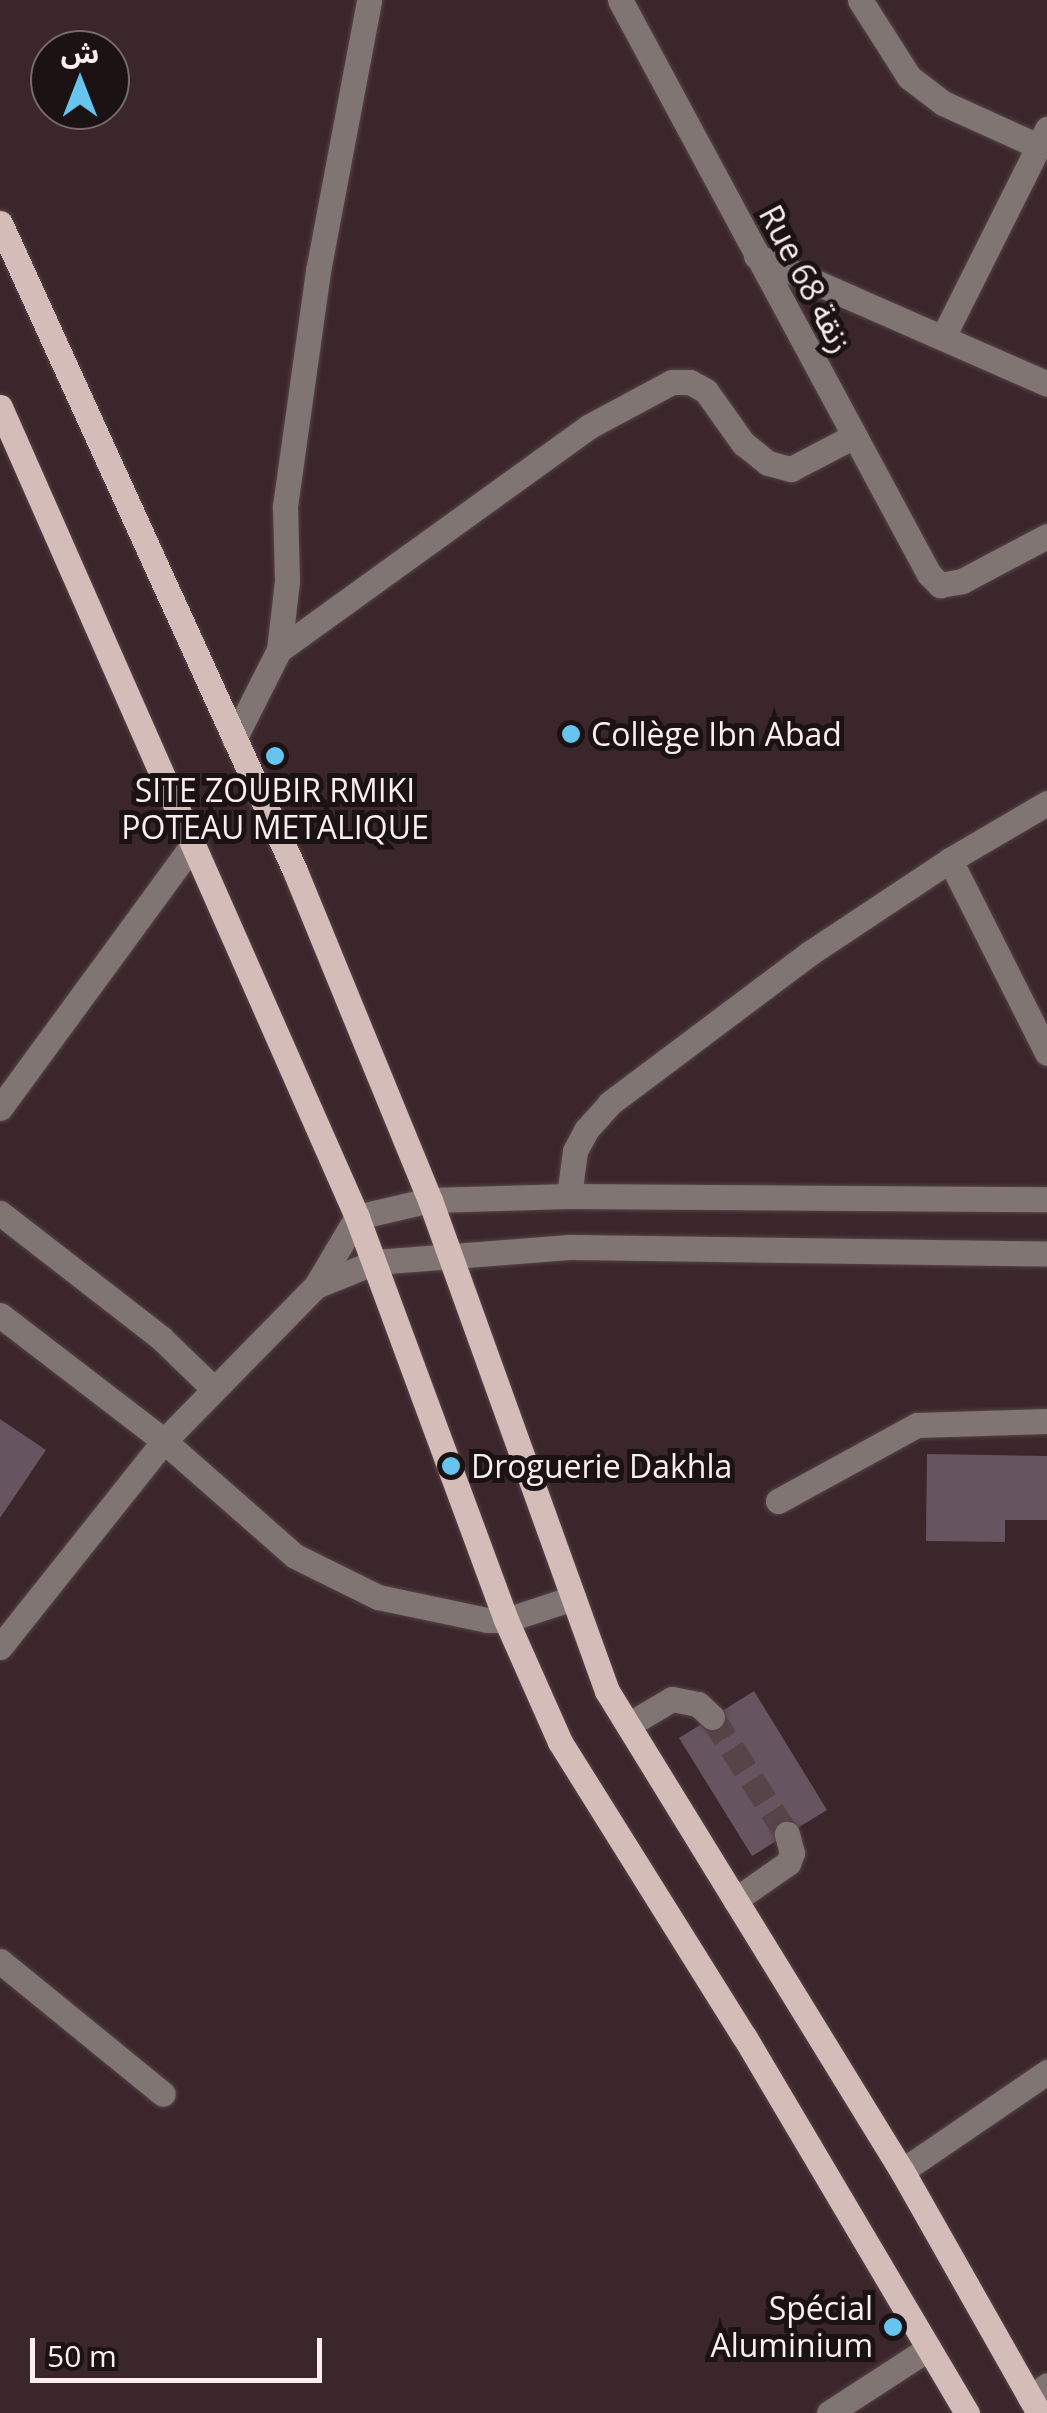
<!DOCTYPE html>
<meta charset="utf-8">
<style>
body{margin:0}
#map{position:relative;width:1047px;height:2413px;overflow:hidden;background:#3a262b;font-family:"Open Sans","Noto Sans Arabic",sans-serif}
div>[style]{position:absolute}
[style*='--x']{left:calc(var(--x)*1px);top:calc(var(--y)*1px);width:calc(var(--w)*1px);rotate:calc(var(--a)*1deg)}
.building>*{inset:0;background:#665461}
.minor-tunnel>*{height:25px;margin-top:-12.5px;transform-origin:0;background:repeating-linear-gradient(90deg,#574449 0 25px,transparent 0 37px)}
.roads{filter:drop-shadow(0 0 2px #554247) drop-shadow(0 0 2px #554247)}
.minor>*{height:25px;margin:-12.5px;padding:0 12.5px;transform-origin:12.5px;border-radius:12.5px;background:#807573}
.major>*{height:25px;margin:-12.5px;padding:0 12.5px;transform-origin:12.5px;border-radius:12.5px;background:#d4bdb9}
.dots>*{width:28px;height:28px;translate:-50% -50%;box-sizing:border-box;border:5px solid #1b1214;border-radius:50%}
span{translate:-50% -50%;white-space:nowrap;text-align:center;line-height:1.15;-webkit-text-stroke:10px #1b1214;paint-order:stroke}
.street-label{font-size:32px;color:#fbedf0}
.poi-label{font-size:32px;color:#fbedf0}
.left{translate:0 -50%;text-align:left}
.right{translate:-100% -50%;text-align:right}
.north{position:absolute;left:30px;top:30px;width:100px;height:100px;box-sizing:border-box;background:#1b1214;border:2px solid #756a6c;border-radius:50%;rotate:0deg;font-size:28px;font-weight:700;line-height:40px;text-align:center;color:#fbedf0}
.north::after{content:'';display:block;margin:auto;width:35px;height:45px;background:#66c4ef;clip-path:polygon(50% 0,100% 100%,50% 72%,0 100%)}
.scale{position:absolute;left:30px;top:2338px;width:292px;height:45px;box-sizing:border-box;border:5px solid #fbedf0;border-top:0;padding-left:12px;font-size:30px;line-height:35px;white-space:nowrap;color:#fbedf0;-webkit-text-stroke:8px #1b1214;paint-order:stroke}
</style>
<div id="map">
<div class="building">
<div style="clip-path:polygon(0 1419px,46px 1450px,0 1518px)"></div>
<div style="clip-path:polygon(927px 1454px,1047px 1456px,1047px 1520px,1005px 1520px,1005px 1542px,926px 1541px)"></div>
<div style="clip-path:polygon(754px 1691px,827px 1810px,752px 1856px,679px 1738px)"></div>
</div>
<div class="minor-tunnel">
<div style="--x:712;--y:1717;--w:139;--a:57.3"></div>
</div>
<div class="roads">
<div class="minor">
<div style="--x:620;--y:0;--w:652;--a:61.71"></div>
<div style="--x:929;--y:574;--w:16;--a:45"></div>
<div style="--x:940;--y:585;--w:22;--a:-10"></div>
<div style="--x:962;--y:581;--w:96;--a:-27.9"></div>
<div style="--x:860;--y:0;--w:91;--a:57.5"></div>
<div style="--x:909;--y:77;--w:43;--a:37.4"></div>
<div style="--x:943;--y:103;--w:104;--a:24.4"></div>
<div style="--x:756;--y:256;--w:318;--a:23.7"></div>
<div style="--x:943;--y:337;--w:233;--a:-63.4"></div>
<div style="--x:279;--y:650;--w:381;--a:-35.8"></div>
<div style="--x:588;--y:427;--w:95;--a:-28.2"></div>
<div style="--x:672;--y:382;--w:18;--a:0"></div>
<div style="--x:690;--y:382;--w:18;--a:29"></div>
<div style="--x:706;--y:391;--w:64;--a:54.6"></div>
<div style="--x:743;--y:443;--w:32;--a:39"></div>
<div style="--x:768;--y:463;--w:24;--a:15"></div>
<div style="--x:791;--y:469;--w:71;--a:-27.6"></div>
<div style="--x:234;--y:739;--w:100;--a:-63.2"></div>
<div style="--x:279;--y:650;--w:69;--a:-83.4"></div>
<div style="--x:287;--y:581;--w:75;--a:-91.5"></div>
<div style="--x:285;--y:506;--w:237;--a:-82"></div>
<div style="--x:318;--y:271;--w:276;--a:-79.3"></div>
<div style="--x:950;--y:860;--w:216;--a:63.3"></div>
<div style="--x:0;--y:1108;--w:327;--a:-53.8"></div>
<div style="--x:569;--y:1196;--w:45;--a:-82.4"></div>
<div style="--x:575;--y:1151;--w:24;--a:-62"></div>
<div style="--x:586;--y:1130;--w:36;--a:-48"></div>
<div style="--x:610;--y:1103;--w:250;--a:-36.9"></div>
<div style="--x:810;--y:953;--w:168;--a:-33.6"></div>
<div style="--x:950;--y:860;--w:113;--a:-30.4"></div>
<div style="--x:0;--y:1213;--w:204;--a:37.8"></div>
<div style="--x:161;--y:1338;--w:72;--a:43.9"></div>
<div style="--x:316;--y:1286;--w:64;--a:-22.1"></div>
<div style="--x:375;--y:1262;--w:195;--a:-4.4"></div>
<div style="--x:569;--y:1247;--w:478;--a:0.8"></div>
<div style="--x:0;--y:1315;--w:207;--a:37.5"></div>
<div style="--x:164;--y:1441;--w:174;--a:41.3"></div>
<div style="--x:295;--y:1556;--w:93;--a:26.3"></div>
<div style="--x:378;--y:1597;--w:111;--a:11.9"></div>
<div style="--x:487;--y:1620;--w:19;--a:0"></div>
<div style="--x:506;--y:1620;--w:71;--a:-18.2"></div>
<div style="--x:778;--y:1501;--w:158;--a:-28.7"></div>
<div style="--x:917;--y:1425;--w:130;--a:-1.8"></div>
<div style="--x:0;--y:1647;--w:263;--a:-51.5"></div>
<div style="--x:164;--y:1441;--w:217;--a:-45.6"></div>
<div style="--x:316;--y:1286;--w:80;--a:-59.3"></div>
<div style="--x:357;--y:1217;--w:75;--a:-13.1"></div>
<div style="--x:430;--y:1200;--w:139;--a:-1.6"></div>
<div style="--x:569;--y:1196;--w:478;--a:0.4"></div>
<div style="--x:628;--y:1725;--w:51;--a:-30.6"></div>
<div style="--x:672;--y:1699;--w:26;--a:11"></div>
<div style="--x:698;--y:1704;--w:19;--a:43"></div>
<div style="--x:735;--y:1900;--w:65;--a:-34.9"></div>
<div style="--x:788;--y:1863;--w:11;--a:-68"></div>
<div style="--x:792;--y:1853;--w:20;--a:-105"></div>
<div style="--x:0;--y:1961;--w:210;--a:39.2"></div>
<div style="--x:902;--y:2171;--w:176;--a:-34.3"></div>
<div style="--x:1030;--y:2398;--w:21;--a:-37"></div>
<div style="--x:829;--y:2413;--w:119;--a:-33"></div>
</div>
<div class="major">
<div style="--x:0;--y:223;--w:712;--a:65.52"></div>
<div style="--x:295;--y:871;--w:356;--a:67.7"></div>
<div style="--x:430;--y:1200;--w:522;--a:70.18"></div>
<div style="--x:607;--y:1691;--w:563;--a:58.43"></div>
<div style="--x:902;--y:2171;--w:278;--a:60.5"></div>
<div style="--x:0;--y:407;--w:885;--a:66.21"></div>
<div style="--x:357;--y:1217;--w:430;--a:69.7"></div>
<div style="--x:506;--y:1620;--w:133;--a:66.1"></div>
<div style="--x:560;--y:1742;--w:347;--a:58"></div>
<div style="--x:744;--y:2036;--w:438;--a:59.4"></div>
</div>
</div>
<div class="dots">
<div style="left:571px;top:734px;background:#66c4ef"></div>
<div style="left:275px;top:756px;background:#66c4ef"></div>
<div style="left:451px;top:1466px;background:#66c4ef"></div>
<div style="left:893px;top:2327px;background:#66c4ef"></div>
</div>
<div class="street-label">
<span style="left:806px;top:279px;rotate:62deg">Rue 68 زنقة</span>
</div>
<div class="poi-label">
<span class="left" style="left:591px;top:734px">Collège Ibn Abad</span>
<span style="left:275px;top:809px">SITE ZOUBIR RMIKI<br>POTEAU METALIQUE</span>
<span class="left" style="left:471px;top:1466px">Droguerie Dakhla</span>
<span class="right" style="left:873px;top:2327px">Spécial<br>Aluminium</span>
</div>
<div class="north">ش</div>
<div class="scale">50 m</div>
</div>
